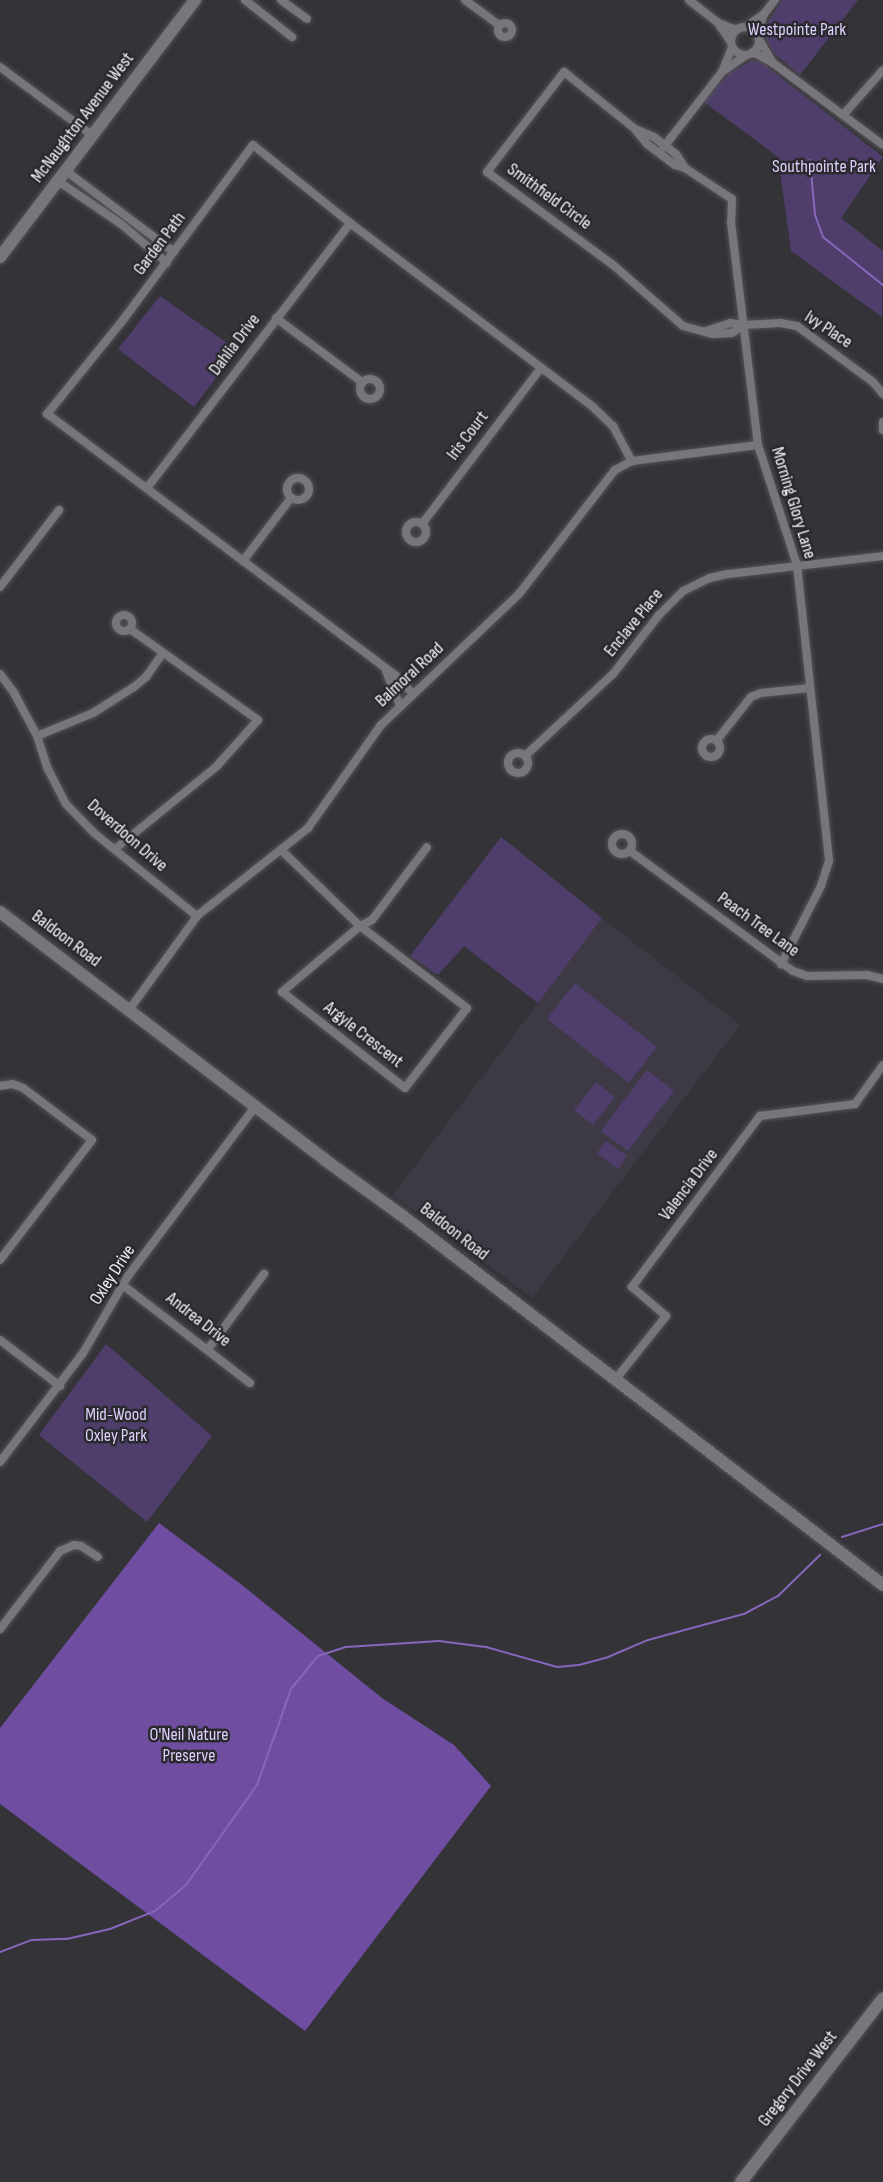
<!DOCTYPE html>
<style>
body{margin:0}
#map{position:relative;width:883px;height:2182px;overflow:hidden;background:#343338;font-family:"Sofia Sans Condensed",sans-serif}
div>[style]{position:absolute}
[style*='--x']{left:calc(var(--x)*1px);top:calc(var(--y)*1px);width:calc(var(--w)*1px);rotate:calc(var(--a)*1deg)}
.built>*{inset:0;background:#3e3a45}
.green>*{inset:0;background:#4f3e6c}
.forest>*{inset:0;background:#6f4ea1}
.stream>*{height:2px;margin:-1px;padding:0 1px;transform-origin:1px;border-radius:1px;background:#8766bb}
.roads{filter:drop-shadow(0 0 2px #545356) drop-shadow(0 0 2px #545356)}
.street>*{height:8px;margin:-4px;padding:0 4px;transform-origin:4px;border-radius:4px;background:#78767c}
.street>.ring{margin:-4px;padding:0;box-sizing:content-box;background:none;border:8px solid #78767c;border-radius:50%}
.secondary>*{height:12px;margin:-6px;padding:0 6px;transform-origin:6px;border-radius:6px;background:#78767c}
span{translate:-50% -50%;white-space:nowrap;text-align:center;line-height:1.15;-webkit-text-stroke:5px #2a292e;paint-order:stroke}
.park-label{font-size:18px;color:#dfd1fe}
.street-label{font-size:18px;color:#f2f1f4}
</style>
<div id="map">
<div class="built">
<div style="clip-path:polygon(602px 918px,740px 1025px,532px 1298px,393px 1195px)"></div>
</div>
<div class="green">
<div style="clip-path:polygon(782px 0,858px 0,800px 75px,774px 53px,764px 36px,764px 28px)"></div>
<div style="clip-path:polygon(752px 60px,761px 62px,883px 157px,841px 218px,883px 251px,882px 317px,791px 251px,778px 157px,704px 102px,729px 73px)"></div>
<div style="clip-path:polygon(160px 296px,237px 350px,194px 407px,118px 349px)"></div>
<div style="clip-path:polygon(501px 837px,602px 918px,538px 1003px,464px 946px,438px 975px,410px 956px)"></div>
<div style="clip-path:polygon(575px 983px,657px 1047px,629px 1083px,547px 1019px)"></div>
<div style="clip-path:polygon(647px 1070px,674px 1091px,628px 1151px,601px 1131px)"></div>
<div style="clip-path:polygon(596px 1082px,615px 1097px,593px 1125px,574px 1110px)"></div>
<div style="clip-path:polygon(606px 1141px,627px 1156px,618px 1169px,597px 1153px)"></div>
<div style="clip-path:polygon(106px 1344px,212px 1436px,147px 1522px,39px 1435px)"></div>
</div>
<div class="forest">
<div style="clip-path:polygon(159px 1523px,242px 1585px,382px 1698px,454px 1745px,491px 1786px,305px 2031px,0 1804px,0 1728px)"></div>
</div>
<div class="stream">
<div style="--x:810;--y:160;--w:55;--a:84.8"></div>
<div style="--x:815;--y:215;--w:23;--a:70"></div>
<div style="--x:823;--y:237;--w:77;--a:38.7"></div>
<div style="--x:842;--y:1537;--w:43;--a:-17.6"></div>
<div style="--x:0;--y:1952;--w:34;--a:-21"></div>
<div style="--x:32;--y:1940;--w:35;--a:-2"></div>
<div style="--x:67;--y:1939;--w:44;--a:-13.1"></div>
<div style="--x:110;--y:1929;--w:48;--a:-21.8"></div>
<div style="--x:155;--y:1911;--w:40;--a:-40"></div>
<div style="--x:186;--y:1885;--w:123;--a:-54.6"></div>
<div style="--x:257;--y:1785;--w:102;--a:-70.5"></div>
<div style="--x:291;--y:1689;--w:43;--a:-50.7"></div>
<div style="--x:318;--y:1656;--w:29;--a:-18"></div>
<div style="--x:346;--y:1647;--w:93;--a:-3.7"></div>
<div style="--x:439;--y:1641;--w:47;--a:7.3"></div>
<div style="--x:486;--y:1647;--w:74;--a:15.7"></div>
<div style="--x:557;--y:1667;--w:22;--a:-5"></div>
<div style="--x:579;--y:1665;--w:30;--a:-15"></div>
<div style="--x:608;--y:1657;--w:43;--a:-23"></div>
<div style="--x:648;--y:1640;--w:99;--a:-15.2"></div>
<div style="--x:744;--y:1614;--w:38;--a:-28"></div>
<div style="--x:778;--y:1596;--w:59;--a:-44.3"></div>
</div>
<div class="roads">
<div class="street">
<div style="--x:245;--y:0;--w:60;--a:38.2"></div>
<div style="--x:281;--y:0;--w:32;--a:36"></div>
<div style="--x:465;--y:0;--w:42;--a:36.3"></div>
<div style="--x:689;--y:0;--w:37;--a:38"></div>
<div style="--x:718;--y:23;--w:19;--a:21"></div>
<div class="ring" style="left:498px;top:23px;width:6px;height:6px"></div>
<div style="--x:718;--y:23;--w:23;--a:56"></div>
<div style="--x:745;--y:27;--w:23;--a:-34"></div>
<div class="ring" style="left:731px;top:27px;width:20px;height:20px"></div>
<div style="--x:757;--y:34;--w:21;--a:-71"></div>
<div style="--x:764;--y:14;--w:18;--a:-52"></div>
<div style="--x:759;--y:39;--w:28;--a:60"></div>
<div style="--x:753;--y:52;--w:23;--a:29"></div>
<div style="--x:773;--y:63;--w:137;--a:36.7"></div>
<div style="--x:0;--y:67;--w:114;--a:36.5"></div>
<div style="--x:722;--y:72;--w:29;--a:-35"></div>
<div style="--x:843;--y:115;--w:60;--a:-48.4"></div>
<div style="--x:635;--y:129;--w:21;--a:23"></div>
<div style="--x:654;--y:137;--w:28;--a:38"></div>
<div style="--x:676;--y:154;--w:17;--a:57"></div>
<div style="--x:685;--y:168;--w:56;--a:33.4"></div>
<div style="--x:732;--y:199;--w:23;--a:92"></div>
<div style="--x:731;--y:222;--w:225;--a:83.1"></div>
<div style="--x:758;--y:445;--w:126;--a:72"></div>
<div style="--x:797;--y:565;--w:298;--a:83.8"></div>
<div style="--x:829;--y:861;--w:26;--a:108"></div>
<div style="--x:821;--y:886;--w:88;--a:117.1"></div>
<div style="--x:663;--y:148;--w:96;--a:-52.2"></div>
<div style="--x:722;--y:72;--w:27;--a:-68"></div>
<div style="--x:685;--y:168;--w:10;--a:-163"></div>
<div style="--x:675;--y:165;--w:35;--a:-143"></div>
<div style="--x:647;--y:144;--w:19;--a:-129"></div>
<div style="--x:635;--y:129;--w:91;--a:-141.2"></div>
<div style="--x:564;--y:72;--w:126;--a:127.6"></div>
<div style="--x:487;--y:172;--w:155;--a:36.4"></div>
<div style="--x:612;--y:264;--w:94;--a:41.1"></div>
<div style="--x:683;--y:326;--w:31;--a:15"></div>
<div style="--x:713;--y:334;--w:19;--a:-3"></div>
<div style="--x:732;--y:333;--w:14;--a:-34"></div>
<div style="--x:66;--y:171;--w:135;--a:36.9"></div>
<div style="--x:58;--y:181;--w:76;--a:34.3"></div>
<div style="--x:121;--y:224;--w:60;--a:40.3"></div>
<div style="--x:276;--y:318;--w:107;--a:36.7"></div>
<div style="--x:706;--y:331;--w:25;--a:-18"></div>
<div style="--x:730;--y:323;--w:14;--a:8"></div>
<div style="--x:744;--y:325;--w:36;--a:-3"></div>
<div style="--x:780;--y:323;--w:17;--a:10"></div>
<div style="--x:797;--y:326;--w:94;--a:36.4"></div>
<div style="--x:873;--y:382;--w:16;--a:50"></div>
<div class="ring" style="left:360px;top:379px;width:12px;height:12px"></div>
<div style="--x:883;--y:422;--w:8;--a:90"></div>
<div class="ring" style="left:287px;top:478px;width:14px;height:14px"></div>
<div style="--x:147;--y:488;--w:334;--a:-52.5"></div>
<div class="ring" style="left:406px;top:522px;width:12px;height:12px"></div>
<div style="--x:422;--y:524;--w:196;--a:-52.7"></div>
<div style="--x:243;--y:561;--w:79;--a:-52.7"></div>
<div style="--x:0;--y:587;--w:97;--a:-52.5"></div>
<div class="ring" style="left:116px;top:615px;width:8px;height:8px"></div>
<div style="--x:386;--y:671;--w:37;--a:68"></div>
<div style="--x:0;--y:674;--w:21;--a:53"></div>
<div style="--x:13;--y:691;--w:51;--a:61.9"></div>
<div style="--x:37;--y:736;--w:35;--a:72"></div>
<div style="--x:48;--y:769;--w:39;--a:63"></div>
<div style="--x:66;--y:804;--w:40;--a:46"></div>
<div style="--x:94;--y:833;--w:132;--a:38.9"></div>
<div style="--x:413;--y:694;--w:26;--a:-133"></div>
<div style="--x:395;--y:675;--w:435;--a:-143.1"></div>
<div style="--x:47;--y:414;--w:121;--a:-51"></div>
<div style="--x:123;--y:320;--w:218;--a:-53.4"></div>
<div style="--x:253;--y:145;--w:124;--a:38.8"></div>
<div style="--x:350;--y:223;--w:305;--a:37.1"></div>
<div style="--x:593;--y:407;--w:28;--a:44"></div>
<div style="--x:613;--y:426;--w:40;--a:62"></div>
<div style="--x:37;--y:736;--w:61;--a:-22.3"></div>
<div style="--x:93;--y:713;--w:49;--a:-32.4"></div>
<div style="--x:134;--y:687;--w:16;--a:-40"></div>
<div style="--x:146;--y:677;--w:29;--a:-55"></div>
<div class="ring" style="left:702px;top:739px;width:10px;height:10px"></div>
<div style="--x:717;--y:740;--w:55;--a:-51.7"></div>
<div style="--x:751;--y:697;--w:11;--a:-22"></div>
<div style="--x:761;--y:693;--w:49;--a:-5.8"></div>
<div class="ring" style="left:508px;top:753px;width:12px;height:12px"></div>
<div style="--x:525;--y:756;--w:120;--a:-43"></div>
<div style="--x:613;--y:674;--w:75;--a:-52.1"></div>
<div style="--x:659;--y:615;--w:34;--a:-45"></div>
<div style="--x:683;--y:591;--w:30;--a:-26"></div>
<div style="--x:710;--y:578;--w:18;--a:-13"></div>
<div style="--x:728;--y:574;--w:156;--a:-6.6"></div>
<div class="ring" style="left:612px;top:834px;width:12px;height:12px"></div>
<div style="--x:115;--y:849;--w:130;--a:-39.1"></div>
<div style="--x:216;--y:767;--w:63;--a:-48.2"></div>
<div style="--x:258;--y:720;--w:157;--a:-144.6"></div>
<div style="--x:281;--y:850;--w:110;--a:43.9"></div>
<div style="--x:360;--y:926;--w:135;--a:37.5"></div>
<div style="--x:467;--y:1008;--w:101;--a:127.8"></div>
<div style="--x:405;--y:1088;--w:156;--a:-142"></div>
<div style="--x:282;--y:992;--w:102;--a:-40.2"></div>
<div style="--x:360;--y:926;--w:13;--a:-27"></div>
<div style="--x:372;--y:920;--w:91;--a:-53"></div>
<div style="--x:630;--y:851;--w:202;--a:36.4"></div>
<div style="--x:793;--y:971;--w:15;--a:20"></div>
<div style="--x:807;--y:976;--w:60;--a:-1"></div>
<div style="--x:867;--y:975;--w:16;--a:14"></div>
<div style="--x:129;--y:1010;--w:116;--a:-54.1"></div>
<div style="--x:197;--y:916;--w:142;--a:-38.4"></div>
<div style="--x:308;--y:828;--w:126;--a:-54.7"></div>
<div style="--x:381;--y:725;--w:190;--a:-43.5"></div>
<div style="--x:519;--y:594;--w:157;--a:-52.3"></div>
<div style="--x:615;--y:470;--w:19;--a:-28"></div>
<div style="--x:632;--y:461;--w:127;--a:-7.2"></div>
<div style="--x:0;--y:1086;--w:12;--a:-9"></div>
<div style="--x:12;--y:1084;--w:12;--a:20"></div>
<div style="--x:23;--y:1088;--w:86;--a:37"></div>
<div style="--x:92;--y:1140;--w:151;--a:127.5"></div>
<div style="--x:124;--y:1286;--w:159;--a:37.6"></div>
<div style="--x:0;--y:1340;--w:76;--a:37.5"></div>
<div style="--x:208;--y:1349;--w:94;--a:-53.3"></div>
<div style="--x:615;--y:1380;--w:82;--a:-51.4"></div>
<div style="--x:666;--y:1316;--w:45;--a:-139.5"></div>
<div style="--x:632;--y:1287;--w:214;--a:-53.2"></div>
<div style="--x:760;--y:1116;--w:96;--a:-7.2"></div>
<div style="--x:855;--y:1104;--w:48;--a:-54.3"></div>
<div style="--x:0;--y:1462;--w:137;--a:-52.7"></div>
<div style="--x:83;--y:1353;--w:89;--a:-59.7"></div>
<div style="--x:128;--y:1276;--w:211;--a:-53.1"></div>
<div style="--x:0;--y:1629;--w:98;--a:-52.4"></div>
<div style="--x:60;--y:1551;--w:15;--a:-23"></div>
<div style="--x:74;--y:1545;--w:7;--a:8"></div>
<div style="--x:81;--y:1546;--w:20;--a:33"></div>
</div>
<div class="secondary">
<div style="--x:0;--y:257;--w:323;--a:-52.8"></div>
<div style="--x:0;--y:912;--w:409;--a:37.3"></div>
<div style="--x:325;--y:1160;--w:92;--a:35.8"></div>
<div style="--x:400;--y:1214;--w:609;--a:37.53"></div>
<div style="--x:741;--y:2182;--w:232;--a:-52.3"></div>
</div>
</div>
<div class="park-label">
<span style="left:797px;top:30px">Westpointe Park</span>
<span style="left:824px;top:167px">Southpointe Park</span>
<span style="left:116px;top:1426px">Mid-Wood<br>Oxley Park</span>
<span style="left:189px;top:1746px">O'Neil Nature<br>Preserve</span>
</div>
<div class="street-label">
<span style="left:83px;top:118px;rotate:-53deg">McNaughton Avenue West</span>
<span style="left:549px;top:197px;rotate:36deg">Smithfield Circle</span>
<span style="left:160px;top:244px;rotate:-53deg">Garden Path</span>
<span style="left:828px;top:330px;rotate:33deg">Ivy Place</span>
<span style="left:235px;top:345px;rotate:-53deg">Dahlia Drive</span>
<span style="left:468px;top:436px;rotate:-53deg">Iris Court</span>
<span style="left:793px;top:503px;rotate:73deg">Morning Glory Lane</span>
<span style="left:634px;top:623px;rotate:-51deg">Enclave Place</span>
<span style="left:410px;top:675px;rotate:-43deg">Balmoral Road</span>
<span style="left:127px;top:836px;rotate:41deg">Doverdoon Drive</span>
<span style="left:758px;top:925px;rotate:36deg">Peach Tree Lane</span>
<span style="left:66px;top:939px;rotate:37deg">Baldoon Road</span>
<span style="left:363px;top:1035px;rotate:38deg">Argyle Crescent</span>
<span style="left:689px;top:1185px;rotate:-53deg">Valencia Drive</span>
<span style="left:454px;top:1232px;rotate:38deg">Baldoon Road</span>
<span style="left:113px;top:1275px;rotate:-57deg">Oxley Drive</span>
<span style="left:198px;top:1320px;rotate:38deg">Andrea Drive</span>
<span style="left:798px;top:2079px;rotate:-52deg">Gregory Drive West</span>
</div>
</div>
